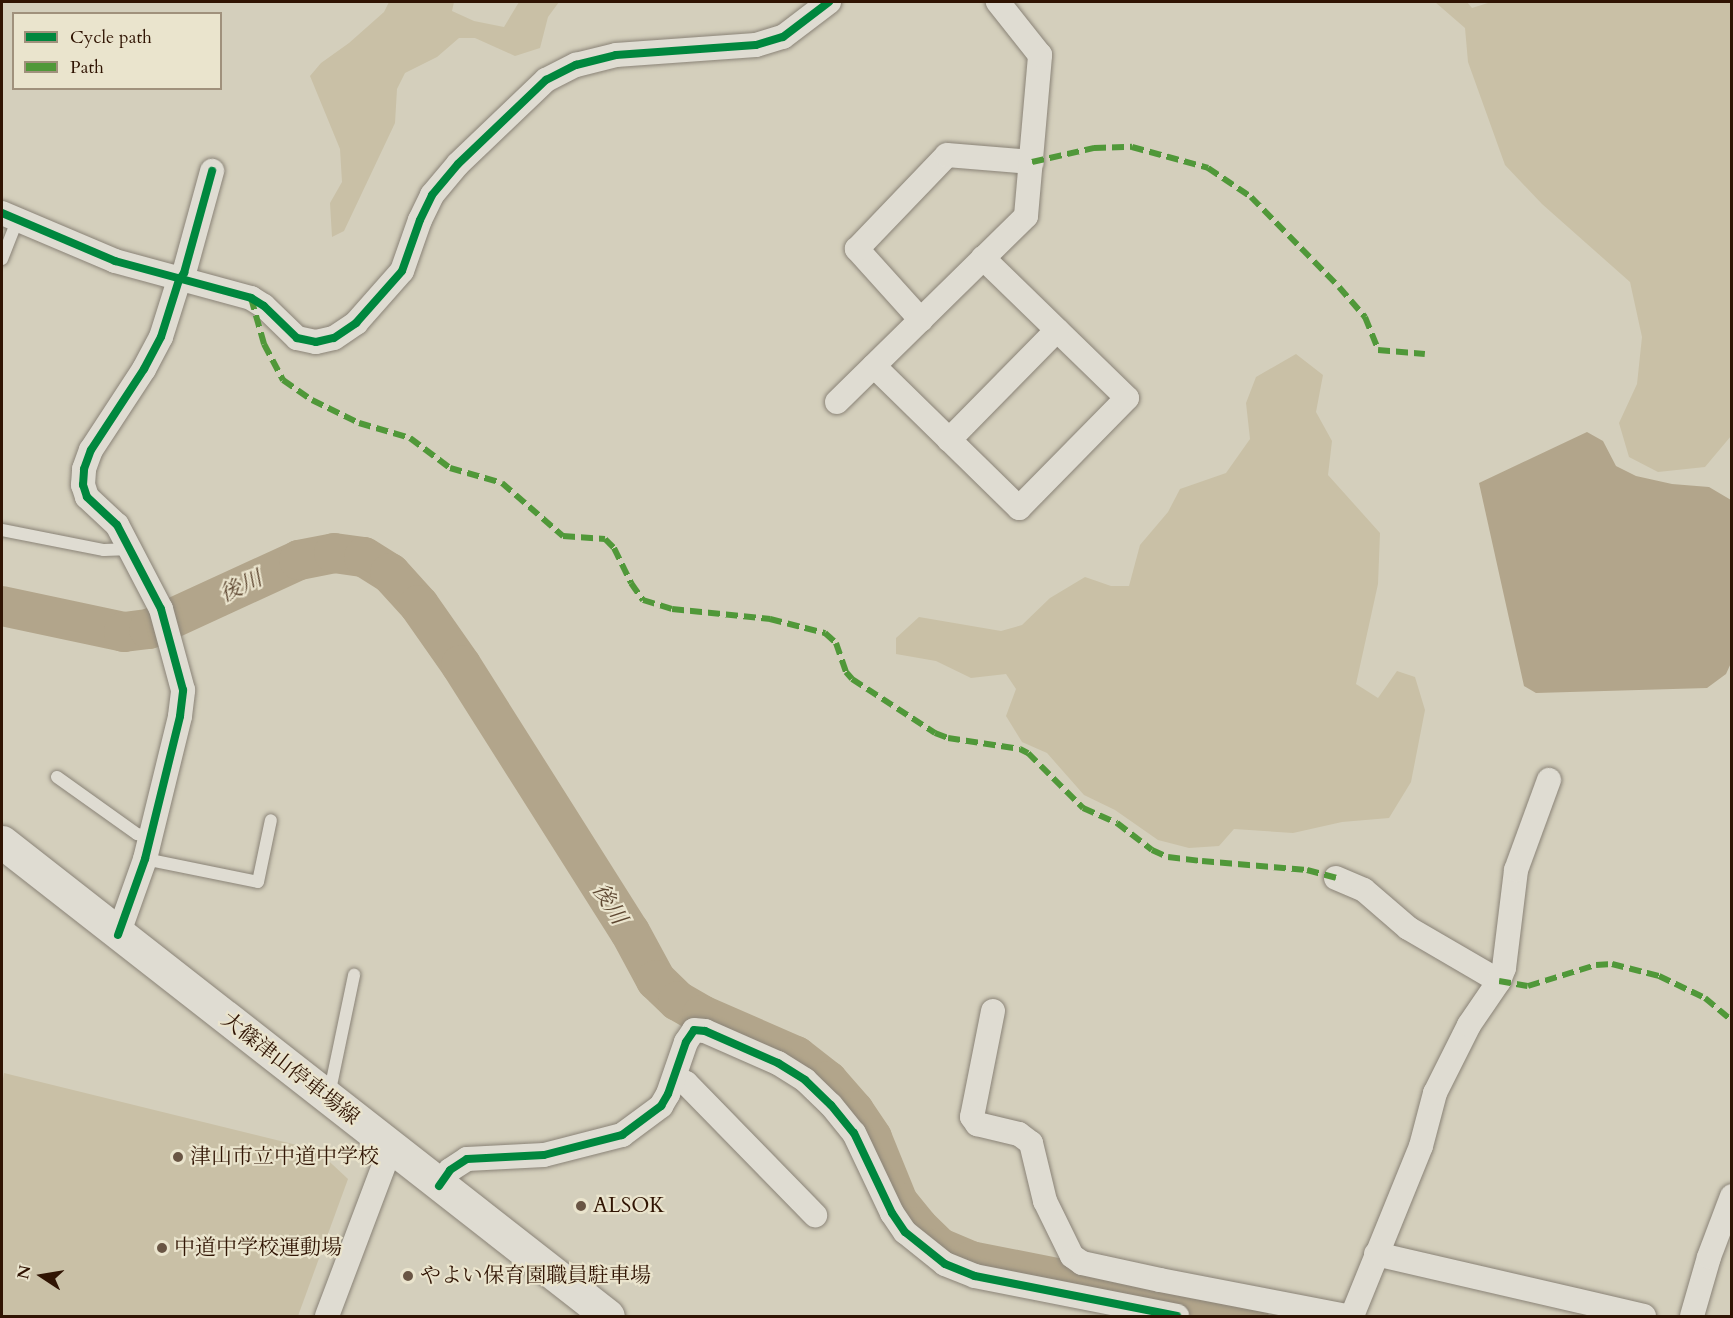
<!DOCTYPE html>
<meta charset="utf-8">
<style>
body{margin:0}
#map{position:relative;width:1733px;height:1318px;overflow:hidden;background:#d4cfbc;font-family:Cardo,"Noto Serif JP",serif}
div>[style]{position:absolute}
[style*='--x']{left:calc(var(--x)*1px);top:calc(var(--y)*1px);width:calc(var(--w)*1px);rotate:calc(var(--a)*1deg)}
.green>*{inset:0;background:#c9c0a6}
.water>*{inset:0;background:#b2a58b}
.river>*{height:40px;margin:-20px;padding:0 20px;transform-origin:20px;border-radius:20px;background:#b2a58b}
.roads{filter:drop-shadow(0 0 2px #8a8377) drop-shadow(0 0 2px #8a8377)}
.lane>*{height:12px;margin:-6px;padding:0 6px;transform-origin:6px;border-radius:6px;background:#dfdcd2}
.street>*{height:24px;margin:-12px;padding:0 12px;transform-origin:12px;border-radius:12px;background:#dfdcd2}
.secondary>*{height:33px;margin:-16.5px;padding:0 16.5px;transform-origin:16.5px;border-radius:16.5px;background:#dfdcd2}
.quiet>*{height:6px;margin-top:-3px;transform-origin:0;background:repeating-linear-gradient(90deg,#509839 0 12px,transparent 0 18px)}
.cycleway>*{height:8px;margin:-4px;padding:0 4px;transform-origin:4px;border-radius:4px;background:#00873e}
.dots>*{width:16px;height:16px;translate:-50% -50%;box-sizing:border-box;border:3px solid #eae4cd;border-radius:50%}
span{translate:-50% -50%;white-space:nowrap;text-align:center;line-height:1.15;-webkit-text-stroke:4.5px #eae4cd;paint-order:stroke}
.street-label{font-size:21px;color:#301403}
.poi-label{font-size:21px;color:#301403}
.left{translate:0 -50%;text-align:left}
.water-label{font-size:22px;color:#5e4731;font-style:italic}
.frame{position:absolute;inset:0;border:3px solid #301403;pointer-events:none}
.legend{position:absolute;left:12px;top:12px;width:210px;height:78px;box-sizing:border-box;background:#eae4cd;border:2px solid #a0917c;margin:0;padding:8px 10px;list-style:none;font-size:18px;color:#301403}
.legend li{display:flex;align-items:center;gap:12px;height:30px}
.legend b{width:30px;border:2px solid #a0917c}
.north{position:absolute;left:12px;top:1246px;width:60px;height:60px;-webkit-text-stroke:4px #eae4cd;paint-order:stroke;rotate:282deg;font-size:16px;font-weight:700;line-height:24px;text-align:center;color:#301403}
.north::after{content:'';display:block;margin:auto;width:21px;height:27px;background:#301403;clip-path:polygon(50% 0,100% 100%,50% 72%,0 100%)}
</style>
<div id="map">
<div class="green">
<div style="clip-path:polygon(389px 2px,454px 2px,452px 11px,474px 21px,504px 27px,519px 2px,559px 2px,548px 17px,540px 48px,515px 56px,475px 38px,459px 38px,437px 57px,405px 73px,397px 89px,395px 123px,344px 231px,332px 237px,330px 203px,342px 182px,340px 149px,310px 76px,321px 63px,349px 43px,384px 12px)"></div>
<div style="clip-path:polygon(1435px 2px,1467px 2px,1472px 8px,1491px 2px,1731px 2px,1731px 436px,1705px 467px,1658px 472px,1629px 457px,1619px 423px,1637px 384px,1642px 337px,1630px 282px,1542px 204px,1505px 165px,1468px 62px,1465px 28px)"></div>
<div style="clip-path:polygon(1296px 354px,1323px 375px,1316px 412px,1332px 441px,1328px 475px,1380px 533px,1378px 584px,1356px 684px,1378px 698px,1397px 671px,1415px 677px,1425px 710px,1411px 782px,1389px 818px,1342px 822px,1293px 833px,1234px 829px,1219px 846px,1189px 848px,1158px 840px,1115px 810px,1084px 795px,1047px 753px,1022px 742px,1006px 716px,1016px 689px,1006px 674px,971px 678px,936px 661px,896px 654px,896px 638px,919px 617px,1001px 631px,1022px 625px,1050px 598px,1085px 577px,1111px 586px,1129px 586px,1140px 545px,1168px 512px,1180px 489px,1226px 473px,1250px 439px,1246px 403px,1256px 377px)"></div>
<div style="clip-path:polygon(4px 1073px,317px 1150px,348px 1179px,298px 1316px,2px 1316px,2px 1085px)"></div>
</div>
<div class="water">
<div style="clip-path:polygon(1587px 432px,1603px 441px,1616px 466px,1636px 476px,1672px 484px,1709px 487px,1731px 500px,1731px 663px,1726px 674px,1707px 688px,1536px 693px,1524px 686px,1479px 483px)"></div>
</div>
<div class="river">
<div style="--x:2;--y:606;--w:125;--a:12"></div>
<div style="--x:124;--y:632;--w:25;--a:-7"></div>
<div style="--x:149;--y:629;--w:165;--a:-24.7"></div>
<div style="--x:299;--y:560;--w:36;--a:-11"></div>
<div style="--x:334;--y:553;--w:30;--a:8"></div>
<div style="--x:364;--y:557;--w:31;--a:32"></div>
<div style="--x:390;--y:573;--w:43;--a:47.8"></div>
<div style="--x:419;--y:605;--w:73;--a:55"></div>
<div style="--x:461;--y:665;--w:316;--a:57.7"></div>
<div style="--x:630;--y:932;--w:55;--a:61.6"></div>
<div style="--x:656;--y:980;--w:30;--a:44"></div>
<div style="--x:678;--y:1001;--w:28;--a:30"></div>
<div style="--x:702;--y:1015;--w:103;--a:23.6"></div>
<div style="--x:796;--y:1056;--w:41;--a:38"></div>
<div style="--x:828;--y:1081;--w:40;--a:49"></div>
<div style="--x:854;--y:1111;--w:32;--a:56"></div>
<div style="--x:872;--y:1138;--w:69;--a:67.9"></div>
<div style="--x:898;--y:1202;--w:32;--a:51"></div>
<div style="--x:918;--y:1227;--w:30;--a:44"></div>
<div style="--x:940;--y:1248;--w:34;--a:23"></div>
<div style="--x:971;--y:1261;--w:283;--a:11.2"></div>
</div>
<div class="roads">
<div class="lane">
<div style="--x:2;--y:259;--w:41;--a:-68.5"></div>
<div style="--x:2;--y:530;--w:104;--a:11.1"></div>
<div style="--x:104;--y:550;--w:28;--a:-2"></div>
<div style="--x:57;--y:777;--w:98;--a:35.5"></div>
<div style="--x:137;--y:834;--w:14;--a:17"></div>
<div style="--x:145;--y:859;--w:115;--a:11.5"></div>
<div style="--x:258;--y:882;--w:63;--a:-78.2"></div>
<div style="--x:329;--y:1095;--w:123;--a:-78.2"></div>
</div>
<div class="street">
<div style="--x:2;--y:213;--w:123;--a:23"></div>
<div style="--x:115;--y:261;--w:141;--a:15.2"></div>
<div style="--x:251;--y:298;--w:15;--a:32"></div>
<div style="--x:264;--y:306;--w:46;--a:44.1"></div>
<div style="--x:297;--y:338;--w:19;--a:12"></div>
<div style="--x:316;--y:342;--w:18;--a:-13"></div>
<div style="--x:334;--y:338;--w:27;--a:-34"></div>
<div style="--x:356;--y:323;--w:69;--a:-48.5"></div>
<div style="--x:402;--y:271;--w:54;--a:-70.6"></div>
<div style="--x:420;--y:220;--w:28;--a:-64"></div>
<div style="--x:432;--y:195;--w:40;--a:-50"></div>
<div style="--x:458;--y:164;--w:122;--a:-43.7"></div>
<div style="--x:546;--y:80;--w:34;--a:-27"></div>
<div style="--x:576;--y:65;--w:41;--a:-14"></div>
<div style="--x:616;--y:55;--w:140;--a:-4.1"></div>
<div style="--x:756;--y:45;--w:28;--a:-17"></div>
<div style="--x:783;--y:37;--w:58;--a:-37.3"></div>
<div style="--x:921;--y:320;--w:96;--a:-132"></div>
<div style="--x:857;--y:249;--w:130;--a:-46.2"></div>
<div style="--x:947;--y:155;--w:85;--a:4.7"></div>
<div style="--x:874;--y:366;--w:203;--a:44.4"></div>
<div style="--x:1019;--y:508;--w:154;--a:-45.5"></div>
<div style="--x:1127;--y:398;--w:201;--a:-135.8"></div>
<div style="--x:837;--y:402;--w:265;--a:-44.5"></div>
<div style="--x:1026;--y:216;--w:162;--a:-85"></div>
<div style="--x:1040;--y:55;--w:68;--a:-128.4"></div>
<div style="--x:949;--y:440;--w:154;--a:-45.5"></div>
<div style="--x:1336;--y:878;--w:30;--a:23"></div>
<div style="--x:1364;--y:890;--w:58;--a:40.8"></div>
<div style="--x:1408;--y:928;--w:105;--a:30.2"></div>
<div style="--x:118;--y:935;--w:81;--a:-70.4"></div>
<div style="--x:145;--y:859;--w:147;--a:-76.2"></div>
<div style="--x:180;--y:716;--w:26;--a:-83"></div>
<div style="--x:183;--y:690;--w:84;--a:-105.2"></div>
<div style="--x:161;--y:609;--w:95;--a:-117.6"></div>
<div style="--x:117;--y:525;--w:41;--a:-137"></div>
<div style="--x:87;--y:497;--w:13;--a:-108"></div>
<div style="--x:83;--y:485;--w:16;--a:-86"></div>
<div style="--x:84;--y:469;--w:20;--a:-70"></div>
<div style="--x:91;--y:450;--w:97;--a:-56.8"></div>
<div style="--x:144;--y:369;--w:36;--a:-62"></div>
<div style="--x:161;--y:337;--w:60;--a:-72.5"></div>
<div style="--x:179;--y:280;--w:9;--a:-54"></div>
<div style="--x:184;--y:273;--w:106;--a:-74.6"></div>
<div style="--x:993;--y:1011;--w:108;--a:101.2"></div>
<div style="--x:972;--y:1117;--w:9;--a:54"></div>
<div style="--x:977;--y:1124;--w:43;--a:13.4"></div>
<div style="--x:1019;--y:1134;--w:15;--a:37"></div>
<div style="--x:1031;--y:1143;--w:60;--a:76.4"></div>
<div style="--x:1045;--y:1201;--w:61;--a:63.9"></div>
<div style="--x:1072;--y:1256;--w:12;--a:35"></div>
<div style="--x:1082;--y:1263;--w:80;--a:12.3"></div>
<div style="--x:1160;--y:1280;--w:190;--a:10.9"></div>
<div style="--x:675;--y:1078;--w:12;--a:24"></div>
<div style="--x:686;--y:1083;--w:185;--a:45.7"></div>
<div style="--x:439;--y:1186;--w:19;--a:-55"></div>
<div style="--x:450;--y:1170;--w:20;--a:-33"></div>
<div style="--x:467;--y:1159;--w:77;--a:-3"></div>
<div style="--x:544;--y:1155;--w:81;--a:-14.4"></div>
<div style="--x:622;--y:1135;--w:49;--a:-36.6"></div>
<div style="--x:661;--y:1106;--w:14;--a:-60"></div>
<div style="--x:668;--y:1094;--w:55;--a:-70.9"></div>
<div style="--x:686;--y:1042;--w:14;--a:-56"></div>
<div style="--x:694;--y:1030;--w:11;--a:5"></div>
<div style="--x:705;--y:1031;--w:80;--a:23.7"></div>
<div style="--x:778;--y:1063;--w:32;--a:32"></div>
<div style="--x:805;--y:1080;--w:36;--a:44"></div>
<div style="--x:831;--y:1105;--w:36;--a:51"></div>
<div style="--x:854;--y:1133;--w:89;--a:64.6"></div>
<div style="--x:892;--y:1213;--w:23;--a:56"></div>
<div style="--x:905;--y:1232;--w:51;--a:38.7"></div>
<div style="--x:945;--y:1264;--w:32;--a:22"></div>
<div style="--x:975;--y:1276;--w:206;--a:11.2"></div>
<div style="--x:1376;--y:1254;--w:275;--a:13"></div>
<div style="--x:327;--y:1316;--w:181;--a:-69.3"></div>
<div style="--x:1352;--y:1316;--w:183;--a:-67.9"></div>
<div style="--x:1421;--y:1146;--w:55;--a:-75.2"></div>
<div style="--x:1435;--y:1093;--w:76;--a:-63.4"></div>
<div style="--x:1469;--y:1025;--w:53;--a:-55.7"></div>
<div style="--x:1499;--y:981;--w:14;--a:-69"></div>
<div style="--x:1504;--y:968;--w:99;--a:-83"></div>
<div style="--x:1516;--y:870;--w:96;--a:-69.9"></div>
<div style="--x:1692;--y:1316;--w:61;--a:-73.9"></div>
<div style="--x:1709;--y:1257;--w:65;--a:-69.3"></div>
</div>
<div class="secondary">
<div style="--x:2;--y:842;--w:769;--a:38.03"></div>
</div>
</div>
<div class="quiet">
<div style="--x:1032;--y:162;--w:64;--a:-12.7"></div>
<div style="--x:1094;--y:148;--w:38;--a:-2"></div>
<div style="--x:1132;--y:147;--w:79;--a:15.4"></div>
<div style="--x:1208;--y:168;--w:52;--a:34"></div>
<div style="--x:1251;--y:197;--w:126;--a:45.6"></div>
<div style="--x:1339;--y:287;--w:40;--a:49"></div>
<div style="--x:1365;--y:317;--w:35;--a:68"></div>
<div style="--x:1378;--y:350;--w:47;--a:4.9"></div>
<div style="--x:251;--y:298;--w:48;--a:74.2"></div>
<div style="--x:264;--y:344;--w:41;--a:62.2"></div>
<div style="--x:283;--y:380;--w:35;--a:35"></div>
<div style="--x:312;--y:400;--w:52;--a:26.1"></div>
<div style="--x:359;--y:423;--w:53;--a:16.4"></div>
<div style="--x:410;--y:438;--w:50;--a:36.9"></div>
<div style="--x:450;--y:468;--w:54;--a:16.1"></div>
<div style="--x:502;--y:483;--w:81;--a:41"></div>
<div style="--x:563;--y:536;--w:42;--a:4.1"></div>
<div style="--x:605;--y:539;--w:13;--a:45"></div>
<div style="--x:614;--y:548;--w:39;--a:64"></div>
<div style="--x:631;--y:583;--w:21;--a:55"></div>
<div style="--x:643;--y:600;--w:30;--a:17"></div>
<div style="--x:672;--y:609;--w:99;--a:5.8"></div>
<div style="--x:770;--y:619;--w:57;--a:14.3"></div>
<div style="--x:825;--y:633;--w:15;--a:42"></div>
<div style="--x:836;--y:643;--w:31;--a:71"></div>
<div style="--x:846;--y:672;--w:9;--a:49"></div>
<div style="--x:852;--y:679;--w:99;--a:33"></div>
<div style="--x:935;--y:733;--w:14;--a:21"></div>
<div style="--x:948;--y:738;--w:73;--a:8.7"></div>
<div style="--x:1020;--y:749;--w:9;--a:27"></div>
<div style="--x:1028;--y:753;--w:78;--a:45"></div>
<div style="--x:1083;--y:808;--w:37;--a:24"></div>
<div style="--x:1117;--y:823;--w:44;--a:37.6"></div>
<div style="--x:1152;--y:850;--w:17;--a:24"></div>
<div style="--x:1168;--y:857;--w:34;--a:7"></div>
<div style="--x:1202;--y:861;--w:105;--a:4.9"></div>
<div style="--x:1307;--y:870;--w:30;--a:15"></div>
<div style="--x:1499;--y:981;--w:29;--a:10"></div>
<div style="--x:1528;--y:986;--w:71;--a:-17.2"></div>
<div style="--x:1596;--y:965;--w:16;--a:-4"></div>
<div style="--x:1612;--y:964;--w:49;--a:14.3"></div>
<div style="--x:1659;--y:976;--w:51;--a:25.6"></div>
<div style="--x:1705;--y:998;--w:35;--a:40"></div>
</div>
<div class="cycleway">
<div style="--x:2;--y:213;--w:123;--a:23"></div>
<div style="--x:115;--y:261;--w:141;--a:15.2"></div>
<div style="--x:251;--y:298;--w:15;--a:32"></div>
<div style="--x:264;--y:306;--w:46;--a:44.1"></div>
<div style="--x:297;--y:338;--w:19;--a:12"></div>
<div style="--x:316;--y:342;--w:18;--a:-13"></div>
<div style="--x:334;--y:338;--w:27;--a:-34"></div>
<div style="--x:356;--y:323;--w:69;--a:-48.5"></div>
<div style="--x:402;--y:271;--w:54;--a:-70.6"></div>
<div style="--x:420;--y:220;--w:28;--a:-64"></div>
<div style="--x:432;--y:195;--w:40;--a:-50"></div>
<div style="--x:458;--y:164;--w:122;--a:-43.7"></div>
<div style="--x:546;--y:80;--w:34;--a:-27"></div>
<div style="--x:576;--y:65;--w:41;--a:-14"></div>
<div style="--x:616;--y:55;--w:140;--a:-4.1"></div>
<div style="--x:756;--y:45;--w:28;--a:-17"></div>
<div style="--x:783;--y:37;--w:58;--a:-37.3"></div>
<div style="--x:118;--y:935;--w:81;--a:-70.4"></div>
<div style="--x:145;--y:859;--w:147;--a:-76.2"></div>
<div style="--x:180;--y:716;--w:26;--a:-83"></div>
<div style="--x:183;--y:690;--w:84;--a:-105.2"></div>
<div style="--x:161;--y:609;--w:95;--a:-117.6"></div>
<div style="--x:117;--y:525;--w:41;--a:-137"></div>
<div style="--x:87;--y:497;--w:13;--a:-108"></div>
<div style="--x:83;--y:485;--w:16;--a:-86"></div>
<div style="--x:84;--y:469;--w:20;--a:-70"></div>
<div style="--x:91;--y:450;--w:97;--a:-56.8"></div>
<div style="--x:144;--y:369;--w:36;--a:-62"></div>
<div style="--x:161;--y:337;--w:60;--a:-72.5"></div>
<div style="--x:179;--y:280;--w:9;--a:-54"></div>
<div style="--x:184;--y:273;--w:106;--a:-74.6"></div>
<div style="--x:439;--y:1186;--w:19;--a:-55"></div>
<div style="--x:450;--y:1170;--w:20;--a:-33"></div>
<div style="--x:467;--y:1159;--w:77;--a:-3"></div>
<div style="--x:544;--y:1155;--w:81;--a:-14.4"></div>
<div style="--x:622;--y:1135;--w:49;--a:-36.6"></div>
<div style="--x:661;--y:1106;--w:14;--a:-60"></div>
<div style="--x:668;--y:1094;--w:55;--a:-70.9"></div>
<div style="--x:686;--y:1042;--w:14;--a:-56"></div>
<div style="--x:694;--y:1030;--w:11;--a:5"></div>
<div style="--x:705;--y:1031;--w:80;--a:23.7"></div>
<div style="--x:778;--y:1063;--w:32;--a:32"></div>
<div style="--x:805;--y:1080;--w:36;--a:44"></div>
<div style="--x:831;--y:1105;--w:36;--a:51"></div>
<div style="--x:854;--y:1133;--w:89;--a:64.6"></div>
<div style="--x:892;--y:1213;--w:23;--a:56"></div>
<div style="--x:905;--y:1232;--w:51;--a:38.7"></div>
<div style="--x:945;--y:1264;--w:32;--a:22"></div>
<div style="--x:975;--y:1276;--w:206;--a:11.2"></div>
</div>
<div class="dots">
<div style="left:178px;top:1157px;background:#695544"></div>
<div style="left:581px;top:1206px;background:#695544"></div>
<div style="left:162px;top:1248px;background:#695544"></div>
<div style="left:408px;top:1276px;background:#695544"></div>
</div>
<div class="street-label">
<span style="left:290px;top:1069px;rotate:38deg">大篠津山停車場線</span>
</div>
<div class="poi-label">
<span class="left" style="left:190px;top:1157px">津山市立中道中学校</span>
<span class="left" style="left:593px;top:1206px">ALSOK</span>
<span class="left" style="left:174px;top:1248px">中道中学校運動場</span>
<span class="left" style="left:420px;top:1276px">やよい保育園職員駐車場</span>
</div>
<div class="water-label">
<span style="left:241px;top:587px;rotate:-25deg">後川</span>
<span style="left:609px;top:904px;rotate:58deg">後川</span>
</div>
<div class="frame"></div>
<ul class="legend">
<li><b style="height:8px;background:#00873e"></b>Cycle path</li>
<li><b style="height:8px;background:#509839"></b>Path</li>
</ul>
<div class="north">N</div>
</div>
